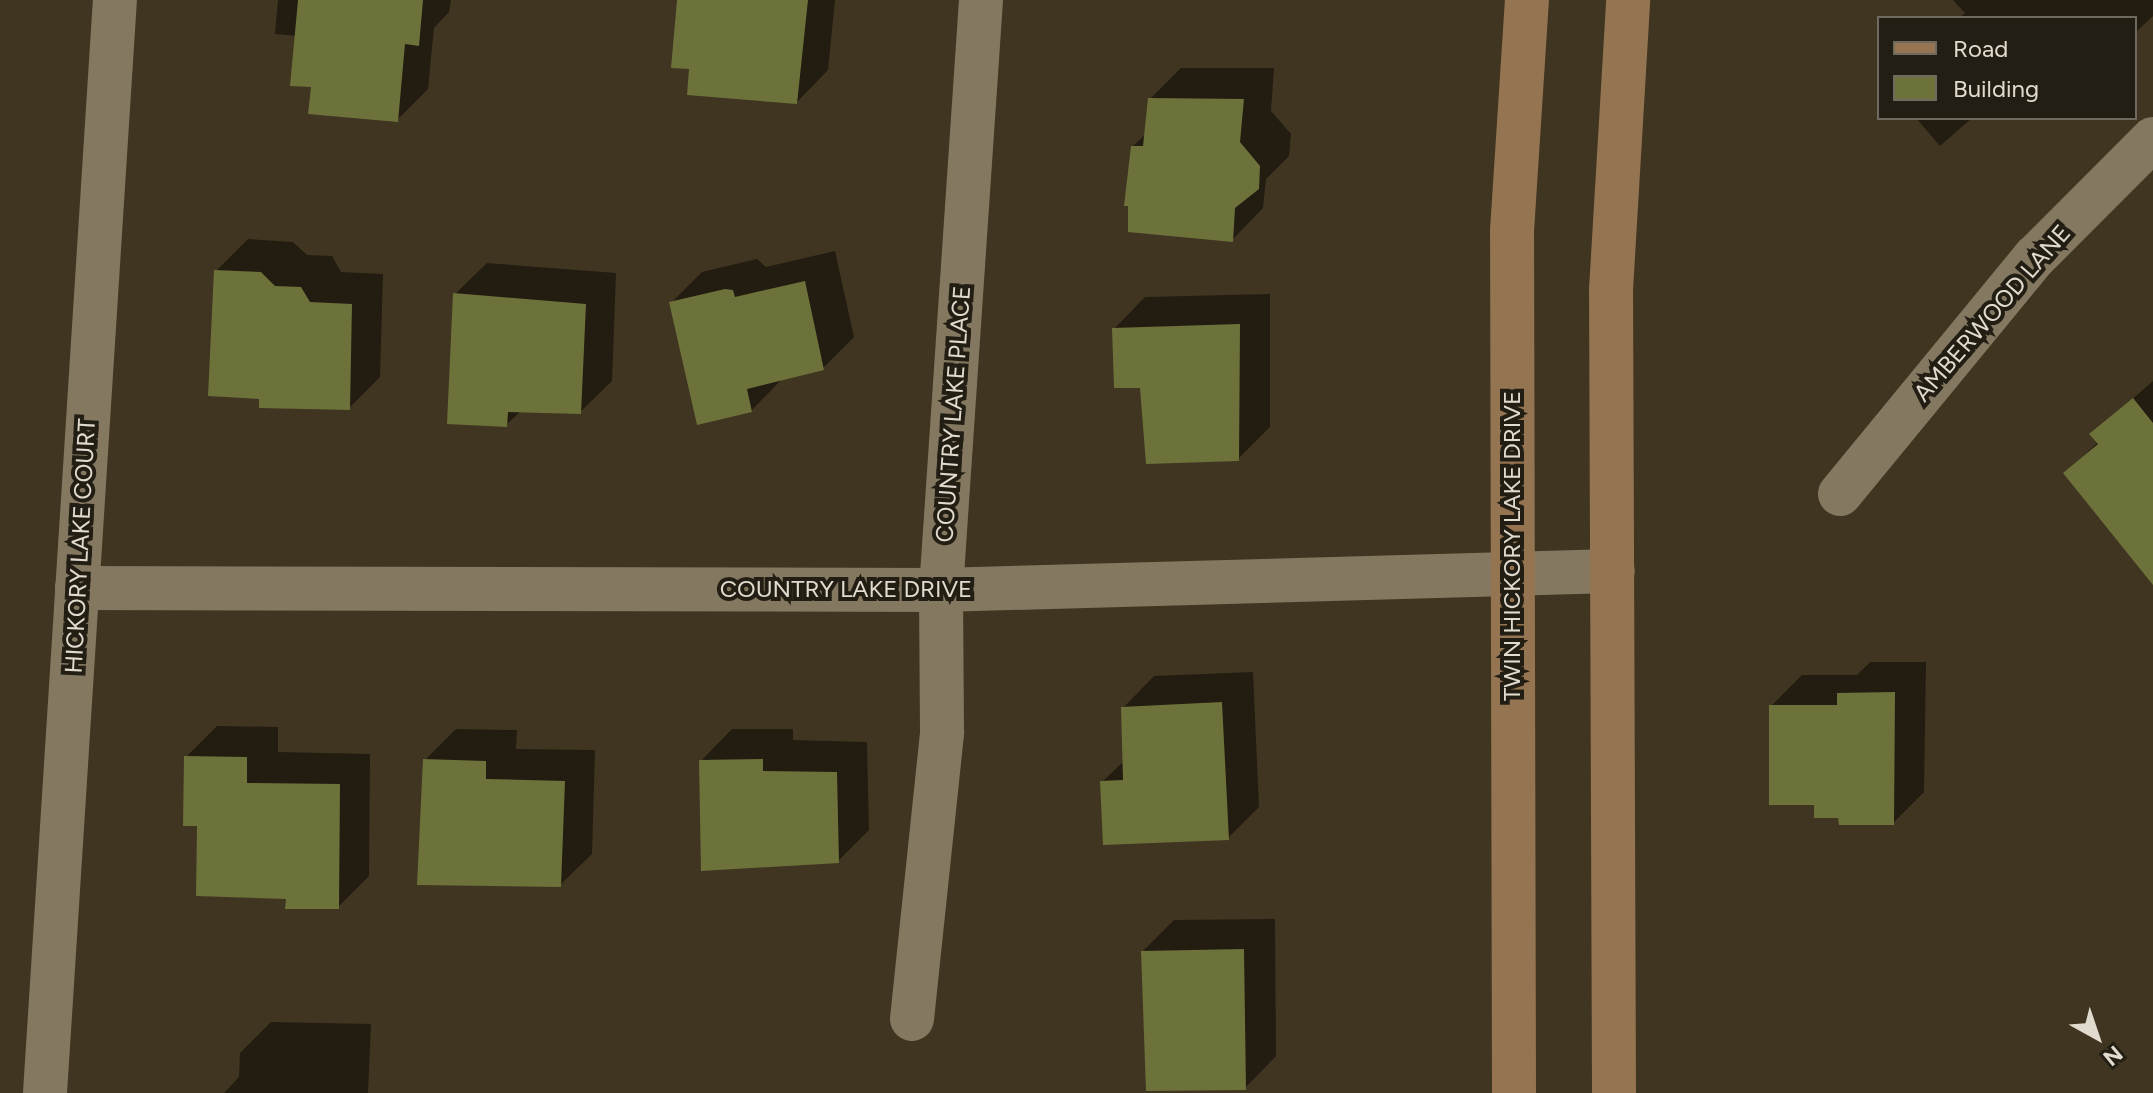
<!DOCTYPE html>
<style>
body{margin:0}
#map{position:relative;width:2153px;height:1093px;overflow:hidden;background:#403520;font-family:Figtree,sans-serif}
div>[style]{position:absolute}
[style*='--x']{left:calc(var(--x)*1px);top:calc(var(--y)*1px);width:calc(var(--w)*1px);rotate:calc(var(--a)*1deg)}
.shadow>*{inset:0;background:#0007}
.building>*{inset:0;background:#6d723b}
.street>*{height:44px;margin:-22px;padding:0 22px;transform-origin:22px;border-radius:22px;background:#847861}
.secondary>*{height:44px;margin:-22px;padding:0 22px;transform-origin:22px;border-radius:22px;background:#947451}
span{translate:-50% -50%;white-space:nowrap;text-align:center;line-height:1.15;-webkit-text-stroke:8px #231e14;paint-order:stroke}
.street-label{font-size:24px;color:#e1dace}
.legend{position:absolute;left:1877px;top:16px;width:260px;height:104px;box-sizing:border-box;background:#231e14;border:2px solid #6f695e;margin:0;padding:10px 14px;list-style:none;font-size:24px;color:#e1dace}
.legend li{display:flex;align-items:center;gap:16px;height:40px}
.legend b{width:40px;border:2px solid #6f695e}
.north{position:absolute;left:2057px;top:997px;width:80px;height:80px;-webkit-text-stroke:6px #231e14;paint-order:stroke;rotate:140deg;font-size:22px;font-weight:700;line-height:32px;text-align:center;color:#e1dace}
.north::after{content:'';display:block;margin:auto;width:28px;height:36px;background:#e1dace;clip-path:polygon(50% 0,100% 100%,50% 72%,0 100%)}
</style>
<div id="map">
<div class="shadow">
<div style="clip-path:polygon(278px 0,451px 0,449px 12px,434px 28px,428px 89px,397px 120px,313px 86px,297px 36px,275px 34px)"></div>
<div style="clip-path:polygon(703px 0,835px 0,828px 70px,797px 102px)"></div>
<div style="clip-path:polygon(1953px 0,2153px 0,2153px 16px,2135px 33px,2135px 18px,1959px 18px,1965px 13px)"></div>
<div style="clip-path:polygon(1181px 68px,1274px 68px,1271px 111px,1291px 134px,1289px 156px,1266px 179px,1263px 208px,1232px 240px,1133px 146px,1146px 134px,1150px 99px)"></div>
<div style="clip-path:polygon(1916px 118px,1972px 118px,1940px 146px)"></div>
<div style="clip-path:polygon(248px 239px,293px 242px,307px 255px,332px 256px,341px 272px,383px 274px,380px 377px,349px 408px,262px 397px,216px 271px)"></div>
<div style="clip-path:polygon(835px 251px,854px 337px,823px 368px,782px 379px,751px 411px,671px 303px,702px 272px,757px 259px,766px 267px)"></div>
<div style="clip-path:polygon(487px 263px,616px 273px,612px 381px,580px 412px,521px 411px,506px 425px,455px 294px)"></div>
<div style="clip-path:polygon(1270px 294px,1270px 427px,1238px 459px,1142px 385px,1114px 329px,1145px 297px)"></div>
<div style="clip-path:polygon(2153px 381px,2153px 539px,2066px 473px,2098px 442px,2092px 434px)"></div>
<div style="clip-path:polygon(1870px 662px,1926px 662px,1924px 792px,1893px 823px,1840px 816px,1816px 803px,1771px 706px,1802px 675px,1857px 675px)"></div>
<div style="clip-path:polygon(1253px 672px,1259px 807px,1228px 838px,1102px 782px,1125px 760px,1123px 708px,1154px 676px)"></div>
<div style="clip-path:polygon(217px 726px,278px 727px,278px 752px,370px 754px,369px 876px,338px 907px,288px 897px,186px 757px)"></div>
<div style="clip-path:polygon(456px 729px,517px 730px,516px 749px,595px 750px,592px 854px,560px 885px,425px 760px)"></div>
<div style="clip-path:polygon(732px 729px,793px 729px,793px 740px,867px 742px,869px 830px,838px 861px,703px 869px,701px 761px)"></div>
<div style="clip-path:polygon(1275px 919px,1276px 1056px,1245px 1088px,1143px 951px,1174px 920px)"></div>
<div style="clip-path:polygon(271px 1022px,371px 1024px,368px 1093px,224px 1093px,239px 1077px,240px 1053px)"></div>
</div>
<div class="building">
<div style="clip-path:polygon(298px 0,423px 0,419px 46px,405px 44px,398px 122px,308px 114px,311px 87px,290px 86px)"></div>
<div style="clip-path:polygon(677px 0,808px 0,797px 104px,687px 95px,689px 69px,671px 68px)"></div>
<div style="clip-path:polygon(1148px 98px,1244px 99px,1240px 142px,1260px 166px,1259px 189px,1235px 208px,1233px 242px,1128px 232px,1128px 206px,1124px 206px,1131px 146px,1143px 146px)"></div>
<div style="clip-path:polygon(214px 270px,261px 272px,275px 286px,301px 287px,310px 302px,352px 304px,350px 410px,259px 408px,259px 399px,208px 396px)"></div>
<div style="clip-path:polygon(805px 281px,824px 370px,747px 389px,752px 412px,697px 425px,669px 302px,725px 289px,733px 290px,735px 297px)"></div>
<div style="clip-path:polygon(453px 293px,586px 304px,581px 414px,508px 412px,507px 427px,447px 424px)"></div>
<div style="clip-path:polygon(1240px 324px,1239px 461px,1146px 464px,1140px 388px,1114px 388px,1112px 328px)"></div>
<div style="clip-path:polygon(2133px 398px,2153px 423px,2153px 585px,2063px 473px,2098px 444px,2089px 434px)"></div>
<div style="clip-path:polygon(1895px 692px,1894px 825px,1839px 825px,1838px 818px,1814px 818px,1814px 805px,1769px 805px,1769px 705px,1837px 705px,1837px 693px)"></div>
<div style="clip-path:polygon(1222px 702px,1229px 840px,1103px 845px,1100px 781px,1123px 780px,1121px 707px)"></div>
<div style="clip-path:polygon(184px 756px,247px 757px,247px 783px,340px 784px,339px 909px,285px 909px,286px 899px,196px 896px,197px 826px,183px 826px)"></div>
<div style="clip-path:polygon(423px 759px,486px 761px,486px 779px,565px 781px,561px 887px,417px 885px)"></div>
<div style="clip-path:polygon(763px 759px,763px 771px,837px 772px,839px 863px,701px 871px,699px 760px)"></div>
<div style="clip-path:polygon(1244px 949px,1246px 1090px,1146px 1091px,1141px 951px)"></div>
</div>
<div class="street">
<div style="--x:1840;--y:494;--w:307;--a:-50.6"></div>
<div style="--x:2035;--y:257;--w:167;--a:-45"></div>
<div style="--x:77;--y:588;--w:864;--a:0.13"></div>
<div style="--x:941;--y:590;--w:672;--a:-1.62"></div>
<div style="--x:912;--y:1019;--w:289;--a:-84"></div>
<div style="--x:942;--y:732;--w:142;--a:-90.4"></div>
<div style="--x:941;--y:590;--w:591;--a:-86.12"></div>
<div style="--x:45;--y:1093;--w:1095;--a:-86.34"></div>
</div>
<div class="secondary">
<div style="--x:1514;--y:1093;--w:862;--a:-90.13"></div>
<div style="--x:1512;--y:231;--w:231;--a:-86.3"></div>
<div style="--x:1614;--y:1093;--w:803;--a:-90.21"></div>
<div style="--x:1611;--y:290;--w:290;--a:-86.6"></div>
</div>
<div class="street-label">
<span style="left:1992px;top:313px;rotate:-49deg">AMBERWOOD LANE</span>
<span style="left:953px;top:414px;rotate:-86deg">COUNTRY LAKE PLACE</span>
<span style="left:80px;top:546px;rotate:-87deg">HICKORY LAKE COURT</span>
<span style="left:1512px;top:546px;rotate:-90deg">TWIN HICKORY LAKE DRIVE</span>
<span style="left:846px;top:589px">COUNTRY LAKE DRIVE</span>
</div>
<ul class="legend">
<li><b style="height:10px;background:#947451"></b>Road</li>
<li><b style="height:22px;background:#6d723b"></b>Building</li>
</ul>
<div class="north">N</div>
</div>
